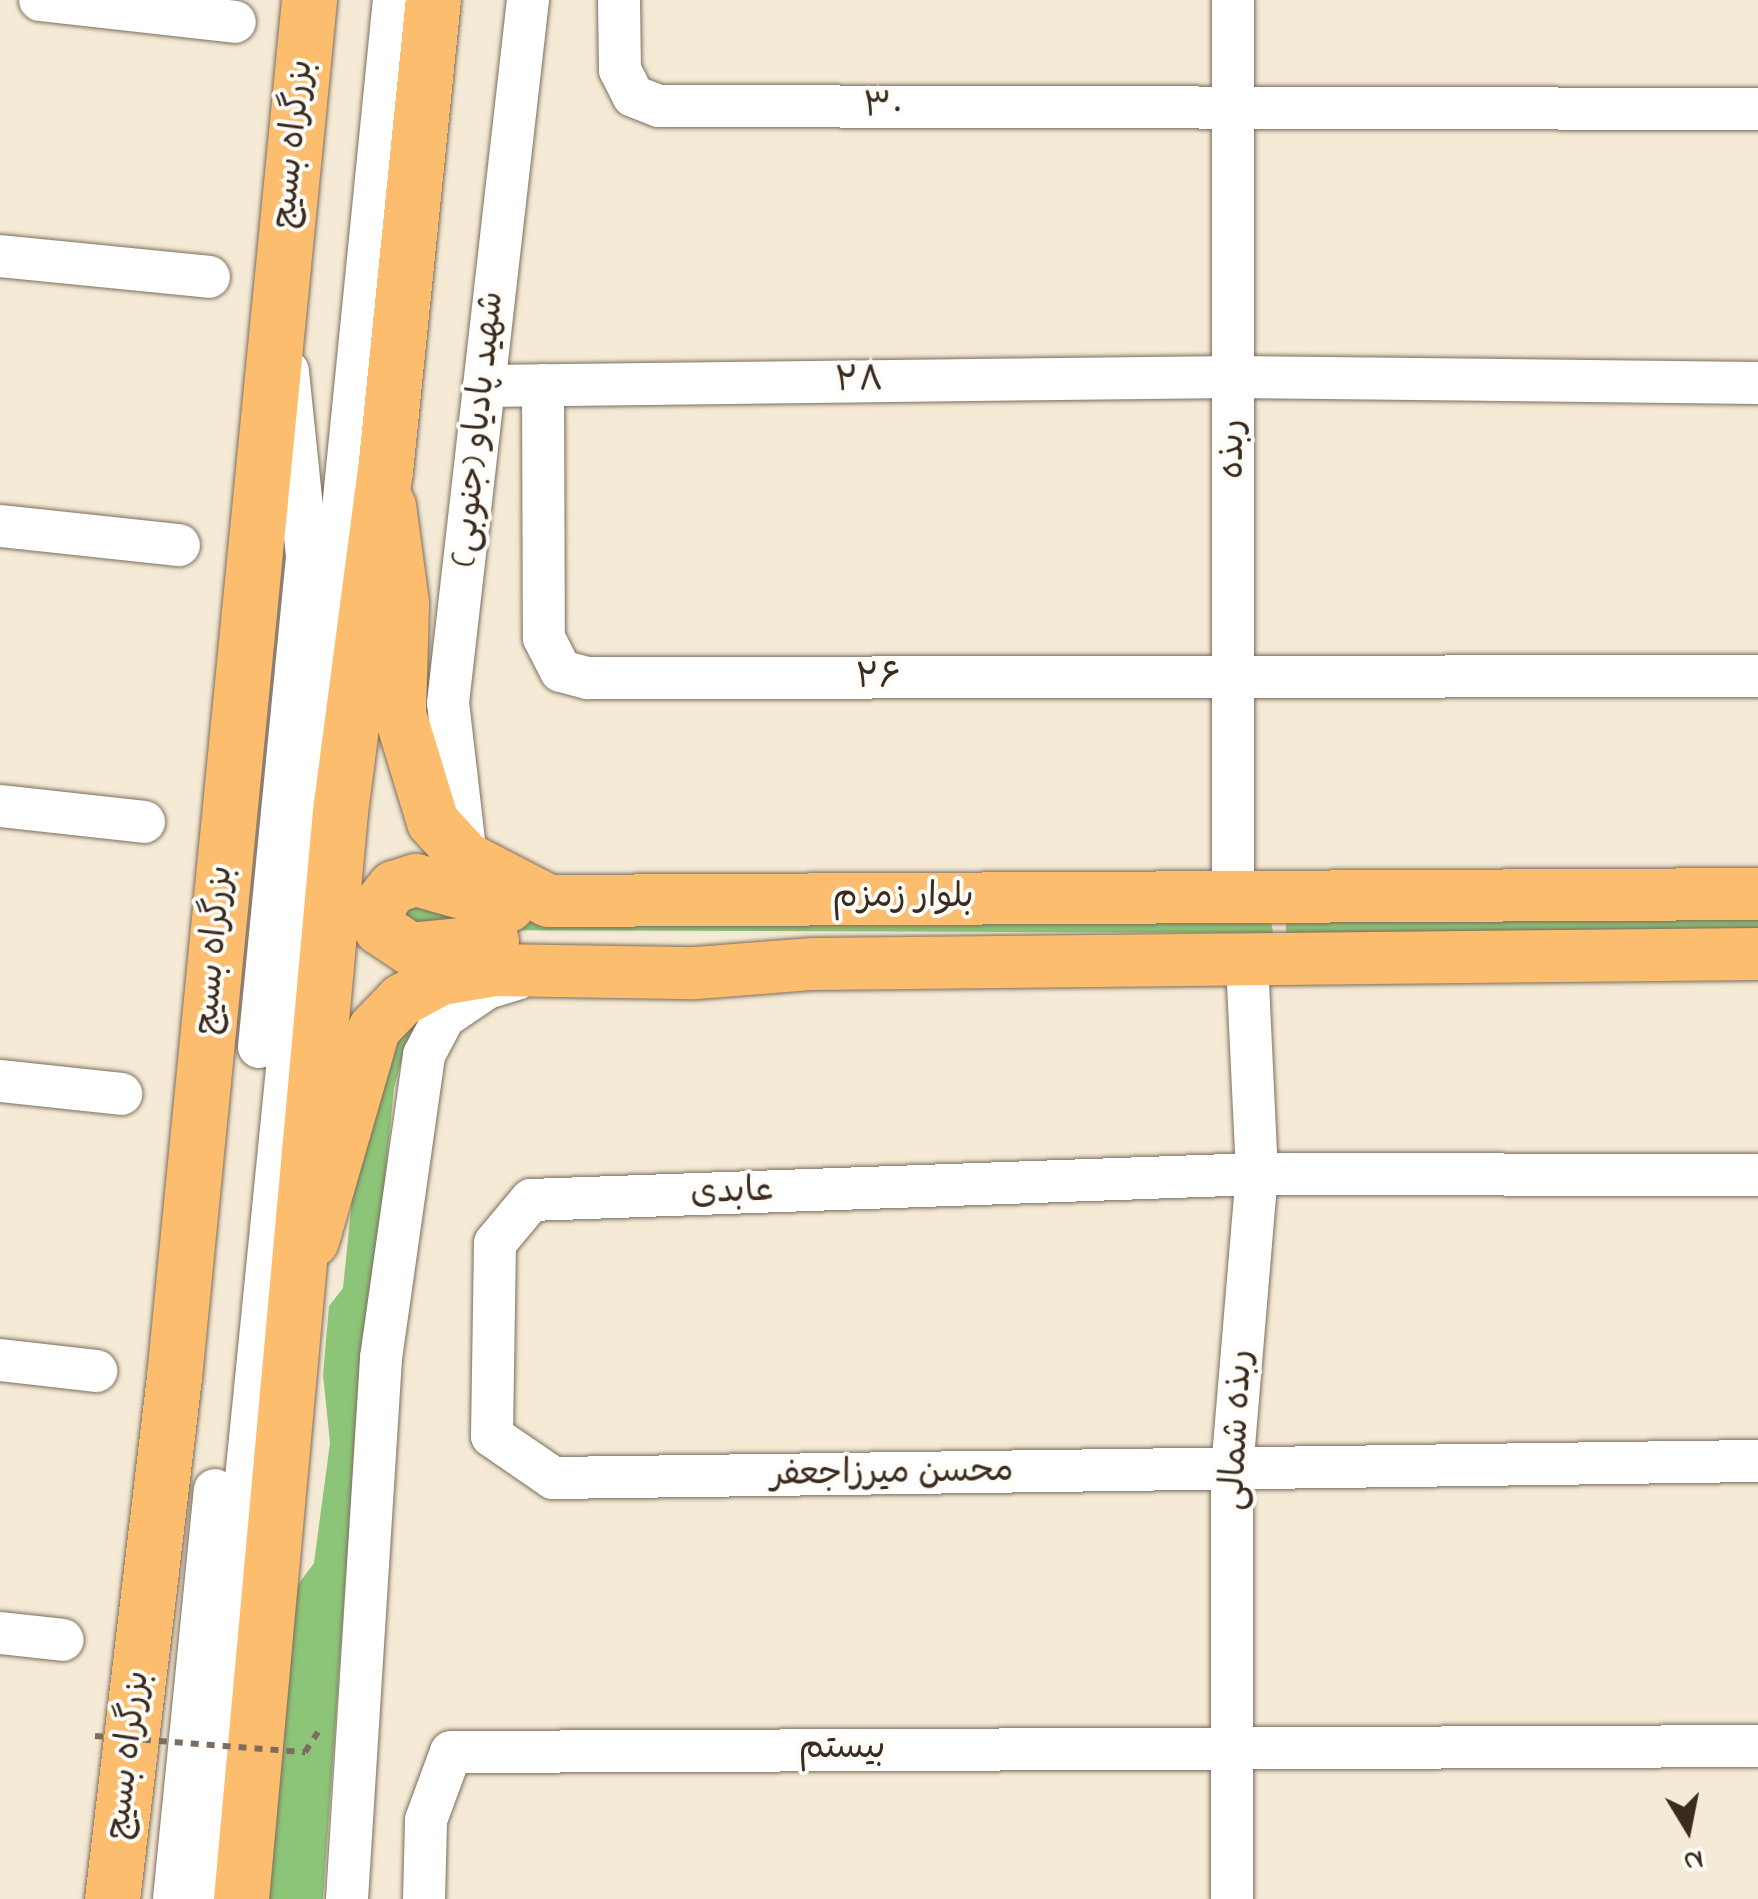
<!DOCTYPE html>
<meta charset="utf-8">
<style>
body{margin:0}
#map{position:relative;width:1758px;height:1899px;overflow:hidden;background:#f5ead5;font-family:"Indie Flower","Playpen Sans Arabic",sans-serif}
div>[style]{position:absolute}
[style*='--x']{left:calc(var(--x)*1px);top:calc(var(--y)*1px);width:calc(var(--w)*1px);rotate:calc(var(--a)*1deg)}
.green>*{inset:0;background:#8dc578}
.path>*{height:6px;margin-top:-3px;transform-origin:0;background:repeating-linear-gradient(90deg,#7c6d5e 0 8px,transparent 0 16px)}
.roads{filter:drop-shadow(0 0 2px #7c6d5e) drop-shadow(0 0 2px #7c6d5e)}
.minor>*{height:42px;margin:-21px;padding:0 21px;transform-origin:21px;border-radius:21px;background:#fff}
.major>*{height:52px;margin:-26px;padding:0 26px;transform-origin:26px;border-radius:26px;background:#fcbd6e}
.highway>*{height:55px;margin:-27.5px;padding:0 27.5px;transform-origin:27.5px;border-radius:27.5px;background:#fcbd6e}
.path-bridge>*{height:6px;margin-top:-3px;transform-origin:0;background:repeating-linear-gradient(90deg,#7c6d5e 0 8px,transparent 0 16px)}
span{translate:-50% -50%;white-space:nowrap;text-align:center;line-height:1.15;-webkit-text-stroke:8px #fdfcf7;paint-order:stroke}
.street-label{font-size:35px;color:#3b2a1e}
.north{position:absolute;left:1638px;top:1779px;width:100px;height:100px;-webkit-text-stroke:8px #fdfcf7;paint-order:stroke;rotate:170deg;font-size:28px;font-weight:700;line-height:40px;text-align:center;color:#3b2a1e}
.north::after{content:'';display:block;margin:auto;width:35px;height:45px;background:#3b2a1e;clip-path:polygon(50% 0,100% 100%,50% 72%,0 100%)}
</style>
<div id="map">
<div class="green">
<div style="clip-path:polygon(397px 899px,544px 924px,1270px 915px,1273px 933px,472px 930px,425px 938px,392px 906px)"></div>
<div style="clip-path:polygon(1758px 913px,1758px 936px,1286px 936px,1286px 916px)"></div>
<div style="clip-path:polygon(448px 988px,405px 1048px,394px 1088px,346px 1574px,323px 1899px,268px 1899px,297px 1586px,314px 1563px,330px 1443px,323px 1375px,329px 1306px,343px 1288px,356px 1160px,395px 1028px)"></div>
</div>
<div class="path">
<div style="--x:305;--y:1752;--w:24;--a:-57"></div>
</div>
<div class="roads">
<div class="minor">
<div style="--x:40;--y:0;--w:196;--a:6.4"></div>
<div style="--x:619;--y:0;--w:70;--a:89.2"></div>
<div style="--x:620;--y:70;--w:29;--a:63"></div>
<div style="--x:633;--y:96;--w:28;--a:21"></div>
<div style="--x:659;--y:106;--w:1099;--a:0.16"></div>
<div style="--x:1233;--y:0;--w:897;--a:90"></div>
<div style="--x:0;--y:256;--w:210;--a:5.7"></div>
<div style="--x:543;--y:385;--w:253;--a:89.8"></div>
<div style="--x:544;--y:638;--w:37;--a:63"></div>
<div style="--x:561;--y:671;--w:28;--a:15"></div>
<div style="--x:588;--y:678;--w:1170;--a:-0.1"></div>
<div style="--x:484;--y:386;--w:749;--a:-0.69"></div>
<div style="--x:1233;--y:377;--w:525;--a:0.65"></div>
<div style="--x:0;--y:526;--w:180;--a:6.1"></div>
<div style="--x:0;--y:806;--w:145;--a:6.3"></div>
<div style="--x:466;--y:858;--w:156;--a:-96.6"></div>
<div style="--x:448;--y:703;--w:708;--a:-83.51"></div>
<div style="--x:259;--y:1047;--w:493;--a:-84.4"></div>
<div style="--x:307;--y:556;--w:186;--a:-95.9"></div>
<div style="--x:0;--y:1081;--w:122;--a:6.1"></div>
<div style="--x:1758;--y:1175;--w:501;--a:-179.89"></div>
<div style="--x:1257;--y:1174;--w:726;--a:177.95"></div>
<div style="--x:531;--y:1200;--w:56;--a:129.9"></div>
<div style="--x:495;--y:1243;--w:193;--a:90.9"></div>
<div style="--x:492;--y:1436;--w:74;--a:34.5"></div>
<div style="--x:553;--y:1478;--w:1205;--a:-0.81"></div>
<div style="--x:0;--y:1360;--w:97;--a:6.5"></div>
<div style="--x:0;--y:1633;--w:63;--a:6.3"></div>
<div style="--x:174;--y:1899;--w:411;--a:-84.3"></div>
<div style="--x:204;--y:1899;--w:1908;--a:-84.29"></div>
<div style="--x:347;--y:1899;--w:542;--a:-86.4"></div>
<div style="--x:381;--y:1358;--w:306;--a:-81.9"></div>
<div style="--x:424;--y:1055;--w:43;--a:-62.2"></div>
<div style="--x:444;--y:1017;--w:52;--a:-34"></div>
<div style="--x:487;--y:988;--w:31;--a:-17"></div>
<div style="--x:424;--y:1899;--w:79;--a:-88.5"></div>
<div style="--x:426;--y:1820;--w:72;--a:-69.8"></div>
<div style="--x:451;--y:1752;--w:1307;--a:-0.26"></div>
<div style="--x:1232;--y:1899;--w:429;--a:-90"></div>
<div style="--x:1232;--y:1470;--w:297;--a:-85.2"></div>
<div style="--x:1257;--y:1174;--w:213;--a:-92.7"></div>
</div>
<div class="major">
<div style="--x:390;--y:506;--w:99;--a:82.4"></div>
<div style="--x:403;--y:604;--w:110;--a:91.6"></div>
<div style="--x:400;--y:714;--w:113;--a:73"></div>
<div style="--x:433;--y:822;--w:49;--a:47.5"></div>
<div style="--x:466;--y:858;--w:93;--a:27.4"></div>
<div style="--x:549;--y:901;--w:1209;--a:-0.33"></div>
<div style="--x:493;--y:941;--w:83;--a:174.5"></div>
<div style="--x:410;--y:949;--w:36;--a:-146"></div>
<div style="--x:380;--y:929;--w:25;--a:-90"></div>
<div style="--x:380;--y:904;--w:22;--a:-51"></div>
<div style="--x:394;--y:887;--w:23;--a:-18"></div>
<div style="--x:416;--y:880;--w:96;--a:15.8"></div>
<div style="--x:313;--y:1241;--w:221;--a:-73.9"></div>
<div style="--x:374;--y:1029;--w:40;--a:-46"></div>
<div style="--x:402;--y:1000;--w:44;--a:-28.3"></div>
<div style="--x:441;--y:979;--w:54;--a:-9.6"></div>
<div style="--x:494;--y:970;--w:202;--a:0.9"></div>
<div style="--x:696;--y:973;--w:118;--a:-4.4"></div>
<div style="--x:814;--y:964;--w:944;--a:-0.61"></div>
</div>
<div class="highway">
<div style="--x:112;--y:1899;--w:526;--a:-83.23"></div>
<div style="--x:174;--y:1377;--w:1384;--a:-84.4"></div>
<div style="--x:241;--y:1899;--w:1092;--a:-84.8"></div>
<div style="--x:340;--y:811;--w:343;--a:-82.5"></div>
<div style="--x:385;--y:471;--w:473;--a:-84.2"></div>
</div>
</div>
<div class="path-bridge">
<div style="--x:95;--y:1736;--w:211;--a:4.4"></div>
</div>
<div class="street-label">
<span style="left:883px;top:108px;rotate:1deg">۳۰</span>
<span style="left:294px;top:144px;rotate:-84deg">بزرگراه بسیج</span>
<span style="left:859px;top:382px;rotate:-1deg">۲۸</span>
<span style="left:479px;top:429px;rotate:-84deg">شهید پادیاو (جنوبی)</span>
<span style="left:1234px;top:449px;rotate:-90deg">ربذه</span>
<span style="left:878px;top:679px">۲۶</span>
<span style="left:903px;top:898px">بلوار زمزم</span>
<span style="left:215px;top:950px;rotate:-85deg">بزرگراه بسیج</span>
<span style="left:732px;top:1193px;rotate:-2deg">عابدی</span>
<span style="left:1238px;top:1430px;rotate:-87deg">ربذه شمالی</span>
<span style="left:892px;top:1474px;rotate:-1deg">محسن میرزاجعفر</span>
<span style="left:842px;top:1749px">بیستم</span>
<span style="left:129px;top:1755px;rotate:-83deg">بزرگراه بسیج</span>
</div>
<div class="north">N</div>
</div>
